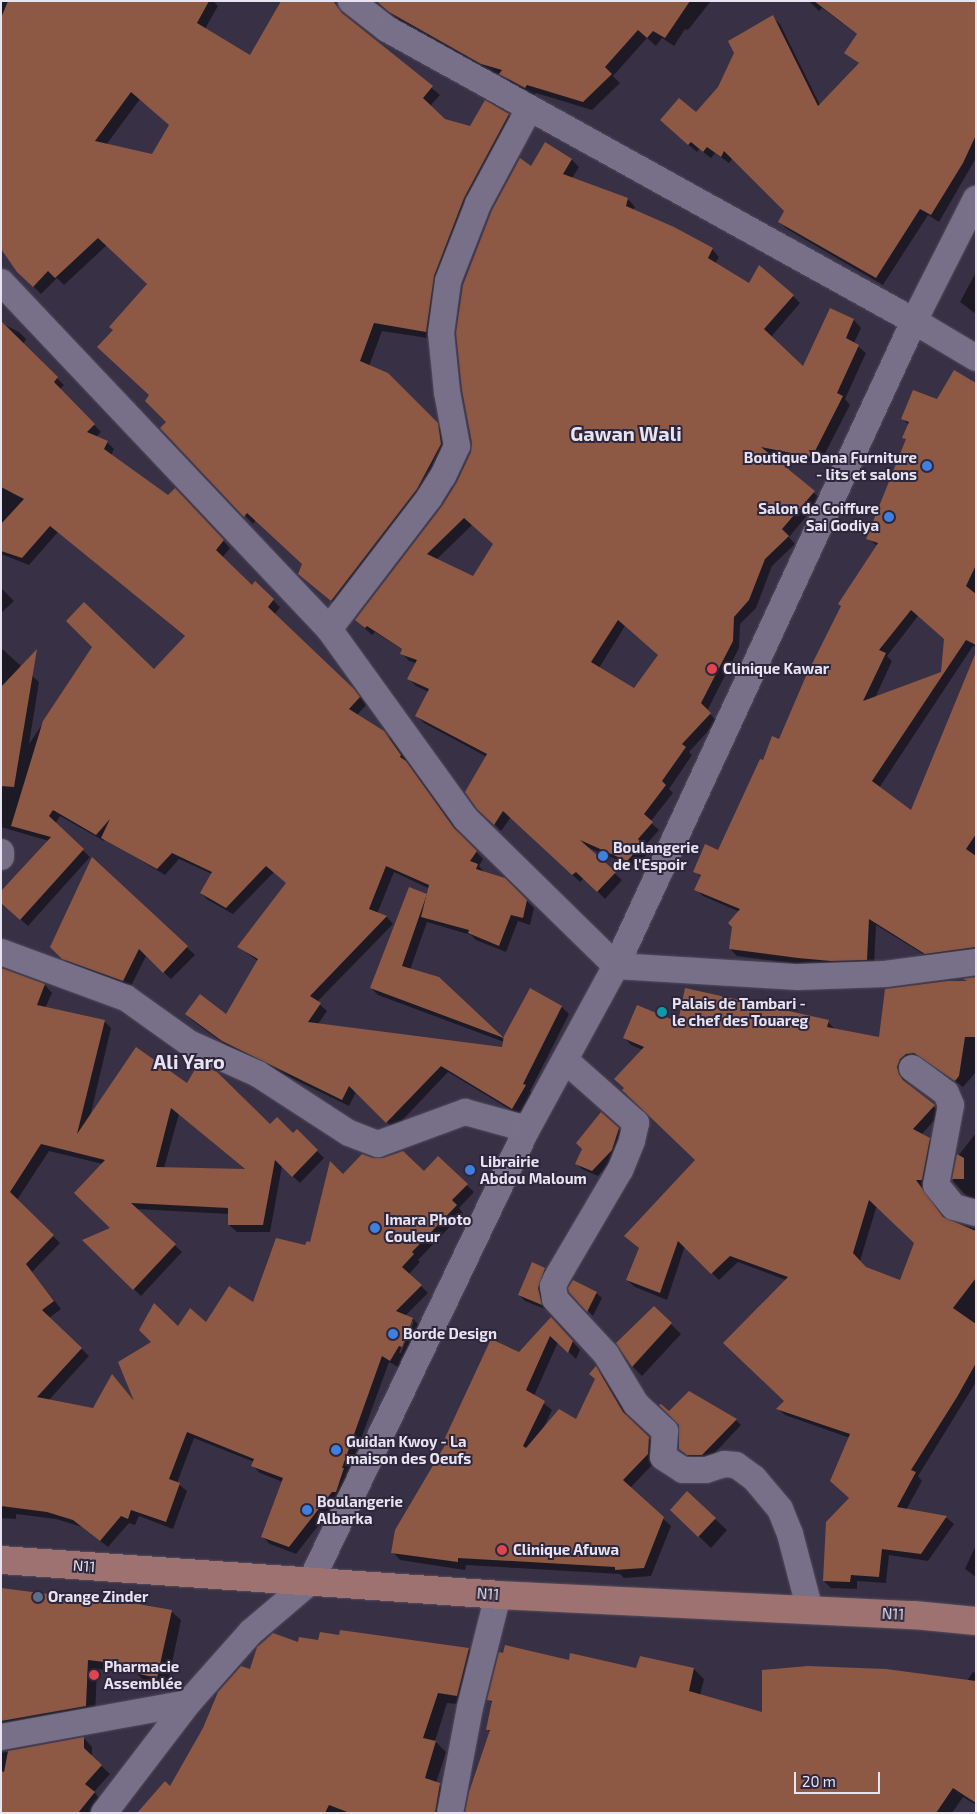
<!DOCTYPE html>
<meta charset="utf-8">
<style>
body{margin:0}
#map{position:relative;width:977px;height:1814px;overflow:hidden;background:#383146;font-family:"Exo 2",sans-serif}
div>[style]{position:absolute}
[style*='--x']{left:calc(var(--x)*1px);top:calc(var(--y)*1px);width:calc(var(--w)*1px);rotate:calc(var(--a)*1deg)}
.shadow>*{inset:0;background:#0007}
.building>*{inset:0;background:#8d5844}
.roads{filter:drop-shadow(0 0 1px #544d5f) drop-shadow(0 0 1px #544d5f)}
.minor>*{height:26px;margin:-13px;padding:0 13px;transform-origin:13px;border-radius:13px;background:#787089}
.primary>*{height:28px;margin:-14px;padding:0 14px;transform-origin:14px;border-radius:14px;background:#9e7270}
.dots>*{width:14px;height:14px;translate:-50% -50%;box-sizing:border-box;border:2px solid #2e273c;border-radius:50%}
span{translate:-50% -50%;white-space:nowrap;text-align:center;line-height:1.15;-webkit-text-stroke:4px #2e273c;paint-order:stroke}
.poi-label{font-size:15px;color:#e7e3f1;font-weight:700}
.right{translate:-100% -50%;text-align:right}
.left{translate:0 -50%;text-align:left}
.street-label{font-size:15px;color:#e7e3f1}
.district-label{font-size:20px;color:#e7e3f1;font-weight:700}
.frame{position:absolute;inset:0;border:2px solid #e7e3f1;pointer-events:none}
.scale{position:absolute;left:794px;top:1772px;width:86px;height:22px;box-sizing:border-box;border:2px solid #e7e3f1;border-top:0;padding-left:6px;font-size:15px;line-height:18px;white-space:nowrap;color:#e7e3f1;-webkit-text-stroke:4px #2e273c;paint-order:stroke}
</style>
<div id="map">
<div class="shadow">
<div style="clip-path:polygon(evenodd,1px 1px,213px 1px,218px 6px,205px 29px,251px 56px,281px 1px,331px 1px,348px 19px,440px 95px,430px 106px,445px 120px,471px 127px,485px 102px,509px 115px,517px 123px,434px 339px,382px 331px,369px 366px,387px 374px,445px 433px,449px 453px,340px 608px,308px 582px,303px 564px,256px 520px,253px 524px,161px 428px,167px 422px,114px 330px,148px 284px,107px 245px,64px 285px,57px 278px,41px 294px,27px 280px,1px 224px,1px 1px,140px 99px,170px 125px,153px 156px,106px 145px,140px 99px)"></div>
<div style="clip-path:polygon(375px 1px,711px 1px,688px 30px,685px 29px,674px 46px,662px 38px,656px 46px,647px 38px,613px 76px,620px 83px,592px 110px,536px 93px,534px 96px,510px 82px,502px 75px,491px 72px,399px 20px)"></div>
<div style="clip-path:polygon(809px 1px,976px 1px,976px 158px,939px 222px,928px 215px,883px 285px,787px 229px,779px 222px,786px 210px,733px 158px,729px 163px,715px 153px,711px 158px,699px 149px,697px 152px,669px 128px,696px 114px,719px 87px,743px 36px,742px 33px,772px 17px,780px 24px,820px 105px,860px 64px,846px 53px,858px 35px,822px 8px,819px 11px)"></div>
<div style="clip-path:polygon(evenodd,545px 144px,572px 160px,579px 167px,572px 178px,628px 199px,635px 207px,633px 210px,712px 249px,719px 257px,715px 264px,749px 285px,793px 296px,800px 303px,771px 337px,803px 368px,830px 309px,854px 320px,861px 328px,854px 343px,866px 353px,845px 399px,850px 405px,820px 463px,767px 453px,821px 499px,789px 537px,795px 544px,772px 566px,756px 608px,740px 624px,739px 648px,707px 711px,717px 721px,689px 752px,692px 755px,669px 789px,673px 793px,650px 822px,659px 830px,644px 847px,649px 852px,635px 867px,584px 846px,622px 880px,605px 899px,584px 878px,580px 882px,511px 817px,501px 831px,478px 808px,487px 757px,424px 723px,416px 715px,429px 692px,416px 686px,409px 679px,416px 663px,409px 661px,402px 653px,403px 650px,375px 632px,372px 635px,356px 620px,443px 507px,458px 483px,472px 453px,532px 167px,545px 144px,472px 525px,494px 544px,474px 578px,436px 560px,472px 525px,545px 144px,625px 626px,660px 656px,635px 689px,599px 668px,625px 626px)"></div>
<div style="clip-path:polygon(976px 272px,976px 314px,960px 302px)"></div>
<div style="clip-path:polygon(evenodd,1px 323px,19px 332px,26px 339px,23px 345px,64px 385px,60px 389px,101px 432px,96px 437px,107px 442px,114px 449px,111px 456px,168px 497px,175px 490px,230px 548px,222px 558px,252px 587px,255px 583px,280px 607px,275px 614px,361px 698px,366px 705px,357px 715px,383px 732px,391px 739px,461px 836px,483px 859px,479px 866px,484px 872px,504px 879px,534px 908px,530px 925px,518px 921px,506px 952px,476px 940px,471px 935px,427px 922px,410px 970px,439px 978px,505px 1041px,562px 1007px,569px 1014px,530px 1091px,532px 1093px,519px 1115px,448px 1072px,394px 1129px,356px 1092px,349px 1106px,230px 1048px,193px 1021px,186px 1014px,226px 1016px,258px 961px,238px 947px,287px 883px,274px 872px,233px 914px,208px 900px,201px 893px,212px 874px,179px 859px,165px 875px,105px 839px,104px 841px,60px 816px,55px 824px,90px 857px,28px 926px,1px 902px,49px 841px,1px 827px,1px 648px,39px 682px,29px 744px,94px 647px,154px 671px,186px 637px,58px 532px,29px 565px,1px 554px,1px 323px,394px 872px,430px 889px,371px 988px,378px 995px,504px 1042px,503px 1048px,318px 1024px,327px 1011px,317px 1002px,393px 924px,387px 917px,377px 914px,394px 872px)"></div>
<div style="clip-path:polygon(evenodd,976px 385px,976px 647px,973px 646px,879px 788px,911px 812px,976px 745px,976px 956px,933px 960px,876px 925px,874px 966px,806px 965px,737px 956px,730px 949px,740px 912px,703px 896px,696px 889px,701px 877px,695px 871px,719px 851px,764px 762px,780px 740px,877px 546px,868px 538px,907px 440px,904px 437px,909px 425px,903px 419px,937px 401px,976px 385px,918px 616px,945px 639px,942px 673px,875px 698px,892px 661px,887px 656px,918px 616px)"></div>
<div style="clip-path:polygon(1px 588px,14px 601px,1px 613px)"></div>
<div style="clip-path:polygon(93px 859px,195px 955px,171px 979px,146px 956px,130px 988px,71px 966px,59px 955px)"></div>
<div style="clip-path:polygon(evenodd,1px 969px,45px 985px,52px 993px,45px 1008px,104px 1021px,111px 1028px,90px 1117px,188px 1085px,270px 1125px,293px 1135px,297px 1131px,324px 1158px,300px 1183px,282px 1166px,270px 1232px,237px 1232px,229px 1225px,229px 1214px,136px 1209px,182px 1252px,141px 1296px,84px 1241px,112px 1229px,103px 1164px,49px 1151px,17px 1200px,60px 1243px,32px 1272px,61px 1309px,49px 1318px,89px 1356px,48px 1401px,94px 1409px,113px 1376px,135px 1403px,178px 1328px,206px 1324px,253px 1304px,310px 1244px,343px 1176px,424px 1173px,438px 1158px,474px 1192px,459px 1208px,463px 1213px,418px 1260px,420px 1262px,409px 1274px,428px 1293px,405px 1316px,413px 1319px,420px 1326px,398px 1367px,389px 1362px,339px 1499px,296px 1554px,270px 1544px,263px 1537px,283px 1482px,260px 1473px,253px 1466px,254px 1462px,194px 1438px,177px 1483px,187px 1491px,173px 1529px,139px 1516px,135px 1525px,129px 1523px,108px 1547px,82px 1527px,56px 1519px,16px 1514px,16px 1519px,1px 1518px,1px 969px,179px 1114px,247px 1171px,164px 1168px,179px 1114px,1px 969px,411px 1321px,414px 1321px,401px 1353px,399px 1353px,411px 1321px)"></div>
<div style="clip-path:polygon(evenodd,976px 977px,976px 1072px,963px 1087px,929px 1062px,921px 1060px,904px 1075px,905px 1081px,941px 1113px,921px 1135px,936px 1146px,928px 1197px,946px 1220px,976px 1229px,976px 1382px,918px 1476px,922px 1481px,906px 1510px,947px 1518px,954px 1524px,928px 1561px,889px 1555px,886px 1583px,857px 1581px,857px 1589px,831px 1588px,824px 1581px,850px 1498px,850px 1438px,785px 1415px,778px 1409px,785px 1401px,786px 1280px,738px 1262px,719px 1280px,685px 1246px,667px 1300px,635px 1287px,627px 1280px,640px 1249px,625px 1236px,697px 1160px,643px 1050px,631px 1045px,624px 1037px,679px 1024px,828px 1022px,835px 1029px,880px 1038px,969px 983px,965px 980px,976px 977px,877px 1205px,916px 1243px,900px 1282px,867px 1269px,860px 1261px,877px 1205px)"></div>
<div style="clip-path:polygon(619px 1129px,624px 1135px,617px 1155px,598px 1176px,582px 1169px,577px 1164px)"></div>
<div style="clip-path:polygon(976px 1133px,976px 1202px,971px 1201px,953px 1181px,958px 1156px)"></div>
<div style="clip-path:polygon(545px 1269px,550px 1274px,543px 1294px,547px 1310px,525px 1301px,519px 1295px)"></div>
<div style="clip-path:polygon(570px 1292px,596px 1293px,602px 1298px,593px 1316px)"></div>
<div style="clip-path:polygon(654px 1307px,681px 1334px,642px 1376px,633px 1367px,618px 1343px)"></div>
<div style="clip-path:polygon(559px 1326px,580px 1350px,576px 1359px,558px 1342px,534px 1396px,552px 1410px,543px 1429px,576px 1421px,597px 1379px,596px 1368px,603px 1376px,630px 1420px,657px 1446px,655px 1462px,630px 1488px,671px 1526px,651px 1576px,624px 1578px,620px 1574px,466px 1565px,465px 1570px,400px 1560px,393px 1552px,519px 1353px)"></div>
<div style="clip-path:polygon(669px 1413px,736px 1420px,741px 1425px,708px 1460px,694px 1460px,680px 1449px,680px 1425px)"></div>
<div style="clip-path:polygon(687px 1493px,727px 1530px,711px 1548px,683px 1521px)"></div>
<div style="clip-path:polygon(976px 1545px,976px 1577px,965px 1569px)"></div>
<div style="clip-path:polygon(1px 1589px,171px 1611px,181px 1620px,167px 1687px,146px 1682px,137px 1674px,97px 1669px,95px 1715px,1px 1735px)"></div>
<div style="clip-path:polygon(319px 1641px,469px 1649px,479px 1659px,467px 1705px,447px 1703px,435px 1741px,446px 1752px,436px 1783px,450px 1794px,447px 1813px,138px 1813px,170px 1788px,250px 1671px,299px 1644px)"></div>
<div style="clip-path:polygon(570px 1661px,637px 1670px,694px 1669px,704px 1679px,700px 1695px,763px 1714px,967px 1681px,973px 1672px,976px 1673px,976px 1805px,963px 1797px,952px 1813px,467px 1813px,490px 1732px,487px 1729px,493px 1704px,489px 1700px)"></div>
<div style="clip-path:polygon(84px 1738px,92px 1747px,92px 1757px,110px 1774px,94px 1792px,102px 1801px,93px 1813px,1px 1813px,1px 1753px)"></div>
</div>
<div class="building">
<div style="clip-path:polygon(evenodd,8px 1px,209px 1px,197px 23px,250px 55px,281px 1px,333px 1px,342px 13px,433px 86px,423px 98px,445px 119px,470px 126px,485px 100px,509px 114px,464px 198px,434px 276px,426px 332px,374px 323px,360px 361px,388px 373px,438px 423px,441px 444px,417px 489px,331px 601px,298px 574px,302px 564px,247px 513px,244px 517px,160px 428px,166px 422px,145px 401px,149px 395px,97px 347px,113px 330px,109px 327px,147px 284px,98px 238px,55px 278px,48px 271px,33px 287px,17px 272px,1px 249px,1px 18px,8px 1px,131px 92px,169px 125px,152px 154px,95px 141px,131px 92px)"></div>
<div style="clip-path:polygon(376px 1px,690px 1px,665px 38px,653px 31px,647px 38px,638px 30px,605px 67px,612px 74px,583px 102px,527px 85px,525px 88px,499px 74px,502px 70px,481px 64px,389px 12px)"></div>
<div style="clip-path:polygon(814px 1px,976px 1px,976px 135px,963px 163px,931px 215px,920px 209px,876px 278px,778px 222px,784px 211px,724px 151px,721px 157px,707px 147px,703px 152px,691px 142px,688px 145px,660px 120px,679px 98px,696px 112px,718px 87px,734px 53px,728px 41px,773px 15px,818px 106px,859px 63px,844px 53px,857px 34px)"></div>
<div style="clip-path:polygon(evenodd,545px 142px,572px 159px,563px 174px,628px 198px,626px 206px,674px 227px,713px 248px,708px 258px,749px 283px,759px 265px,794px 295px,764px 329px,803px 366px,830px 308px,854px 319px,846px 338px,859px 345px,837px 393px,843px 396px,812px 457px,761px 447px,815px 491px,782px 529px,789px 536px,765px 559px,749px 600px,734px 617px,733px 641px,701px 703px,711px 713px,682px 744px,686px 747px,662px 781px,666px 785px,644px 814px,653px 822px,638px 839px,643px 844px,627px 861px,580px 840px,616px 872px,597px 892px,576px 872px,572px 875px,503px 811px,494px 825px,477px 809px,465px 792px,487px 754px,415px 716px,429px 689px,407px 679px,417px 660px,400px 654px,402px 649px,367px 626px,365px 628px,355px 620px,442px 506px,457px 482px,471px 452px,472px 443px,462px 390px,456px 333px,463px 285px,492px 210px,520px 158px,531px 166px,545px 142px,464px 518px,493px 544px,473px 576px,427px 554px,464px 518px,545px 142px,618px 620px,658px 655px,634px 688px,591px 662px,618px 620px)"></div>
<div style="clip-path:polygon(1px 321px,58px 377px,54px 382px,95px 424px,87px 432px,108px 441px,104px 449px,168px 495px,175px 488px,224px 540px,216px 550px,252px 585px,255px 581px,274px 599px,268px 607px,354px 689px,360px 697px,349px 709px,384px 731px,401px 755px,400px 757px,406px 761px,454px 828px,477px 851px,470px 861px,478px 864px,476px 869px,505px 878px,527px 900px,523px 918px,511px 915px,499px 946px,468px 933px,469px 930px,421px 917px,429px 885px,386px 866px,369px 909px,387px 916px,310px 996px,321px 1003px,308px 1022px,502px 1047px,504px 1036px,530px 988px,562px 1006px,523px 1084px,526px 1085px,512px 1109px,441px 1066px,386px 1123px,349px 1086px,342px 1100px,222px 1041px,185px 1014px,200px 994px,226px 1014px,258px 959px,237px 947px,286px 883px,266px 866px,226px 908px,200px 893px,212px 872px,172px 853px,157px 869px,101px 838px,110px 819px,96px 835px,53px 810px,49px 816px,84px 849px,20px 920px,1px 903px,1px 891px,51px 837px,11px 826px,43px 721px,92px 647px,66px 621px,84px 602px,154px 669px,185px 636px,50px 526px,22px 558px,1px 551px,1px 524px,24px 499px,1px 487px)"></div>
<div style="clip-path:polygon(evenodd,954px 370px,976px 383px,976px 565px,966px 586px,976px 594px,976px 645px,966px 640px,872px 781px,911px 810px,976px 652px,976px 834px,966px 849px,976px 856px,976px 947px,925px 954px,869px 919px,867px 960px,831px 961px,798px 958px,729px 949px,732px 927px,728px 923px,740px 909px,694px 890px,701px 875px,693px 872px,705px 844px,718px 850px,760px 759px,763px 760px,772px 736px,779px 739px,806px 676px,841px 606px,838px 604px,878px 543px,866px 539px,906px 439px,902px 438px,909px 422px,901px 419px,913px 390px,937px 399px,954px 370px,911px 610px,944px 639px,941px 672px,863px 701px,886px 653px,879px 650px,911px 610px)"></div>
<div style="clip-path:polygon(37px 649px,14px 787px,1px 786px,1px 687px)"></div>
<div style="clip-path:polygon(92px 857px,188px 946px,163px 973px,139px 949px,123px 981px,62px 959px,50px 947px)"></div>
<div style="clip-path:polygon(409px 887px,427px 894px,402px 966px,439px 977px,504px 1038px,370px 988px)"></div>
<div style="clip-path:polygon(evenodd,1px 968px,45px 984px,37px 1005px,105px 1020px,77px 1134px,136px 1047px,187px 1083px,198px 1064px,217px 1072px,270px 1124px,277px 1117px,293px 1133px,297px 1129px,318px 1150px,292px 1177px,275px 1160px,263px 1225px,228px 1225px,228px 1208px,131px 1203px,176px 1244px,133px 1290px,82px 1240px,110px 1228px,74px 1193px,105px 1160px,41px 1144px,10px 1192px,54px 1235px,26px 1264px,54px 1301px,42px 1310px,82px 1348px,37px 1397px,93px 1408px,112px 1374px,134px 1401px,118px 1362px,151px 1342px,139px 1330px,154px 1303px,178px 1326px,190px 1308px,206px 1322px,229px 1286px,253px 1302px,276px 1238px,305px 1245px,307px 1241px,310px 1242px,330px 1161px,343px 1174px,362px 1154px,373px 1158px,383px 1158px,403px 1151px,424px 1171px,438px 1156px,468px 1184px,452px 1200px,457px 1205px,412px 1252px,414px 1254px,402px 1267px,422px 1285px,396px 1311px,413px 1318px,402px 1347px,399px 1346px,390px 1361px,382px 1356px,342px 1468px,344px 1468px,336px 1492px,332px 1492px,289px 1547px,261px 1537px,283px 1478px,251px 1466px,254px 1459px,187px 1432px,169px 1479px,180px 1483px,166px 1522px,131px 1510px,128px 1519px,121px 1516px,100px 1541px,73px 1520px,47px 1512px,1px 1506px,1px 968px,171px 1108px,245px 1169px,156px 1167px,171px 1108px)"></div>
<div style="clip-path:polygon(evenodd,976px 977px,976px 1037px,965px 1037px,959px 1076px,955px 1081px,914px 1053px,906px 1054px,900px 1059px,897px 1067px,899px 1074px,903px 1080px,935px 1105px,913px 1129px,930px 1138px,922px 1180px,916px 1180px,943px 1217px,976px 1231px,976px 1278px,953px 1308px,976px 1324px,976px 1363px,957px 1397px,911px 1470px,916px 1472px,897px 1507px,947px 1516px,921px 1554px,882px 1549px,879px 1577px,851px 1575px,850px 1582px,823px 1581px,826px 1522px,849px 1498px,830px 1481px,850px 1434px,776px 1409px,784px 1401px,723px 1343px,788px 1277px,730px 1256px,711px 1274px,678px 1241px,660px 1293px,626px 1280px,639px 1248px,624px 1236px,695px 1160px,622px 1090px,624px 1088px,614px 1079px,644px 1047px,623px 1038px,637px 1005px,678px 1022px,685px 988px,829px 1020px,827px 1027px,879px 1037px,885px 989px,948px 981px,967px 981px,963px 979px,976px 977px,869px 1200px,914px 1243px,900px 1280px,866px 1267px,853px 1253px,869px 1200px)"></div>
<div style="clip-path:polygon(601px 1112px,619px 1128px,612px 1150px,592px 1171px,575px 1164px,582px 1149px,576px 1143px)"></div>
<div style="clip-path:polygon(957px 1154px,964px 1158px,964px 1179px,952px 1179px)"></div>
<div style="clip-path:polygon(532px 1262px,545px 1268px,538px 1288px,542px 1305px,518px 1295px)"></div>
<div style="clip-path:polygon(573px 1280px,597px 1292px,587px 1312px,569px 1292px,568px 1288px)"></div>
<div style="clip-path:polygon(654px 1306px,672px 1323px,632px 1367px,616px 1343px)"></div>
<div style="clip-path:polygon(551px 1317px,573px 1341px,568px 1353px,550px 1336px,526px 1390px,545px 1401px,523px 1446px,526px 1448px,559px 1409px,576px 1419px,595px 1379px,589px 1374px,596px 1366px,623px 1412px,649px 1437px,648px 1454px,623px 1480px,664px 1517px,644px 1568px,615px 1570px,615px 1567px,458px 1558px,458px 1562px,391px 1553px,395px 1530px,448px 1440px,445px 1438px,491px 1339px,519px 1352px)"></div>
<div style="clip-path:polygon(689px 1391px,737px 1419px,702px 1455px,687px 1455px,679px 1449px,679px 1425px,659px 1405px,661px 1404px,669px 1411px)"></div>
<div style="clip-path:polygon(687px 1491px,716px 1518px,698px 1537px,670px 1510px)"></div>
<div style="clip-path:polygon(1px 1588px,103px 1601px,104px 1598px,172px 1610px,157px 1678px,135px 1673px,137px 1666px,88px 1660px,86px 1706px,1px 1721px)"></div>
<div style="clip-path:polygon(340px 1630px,469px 1648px,457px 1696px,438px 1693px,423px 1738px,436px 1741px,425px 1778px,440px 1783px,435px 1813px,350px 1813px,329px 1805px,325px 1813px,137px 1813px,165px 1781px,170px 1786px,203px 1728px,218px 1692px,241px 1666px,250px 1669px,257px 1647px,262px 1643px,273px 1633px,298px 1642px,299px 1637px,318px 1640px,320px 1632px,339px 1635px)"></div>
<div style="clip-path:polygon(505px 1645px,569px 1660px,570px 1653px,636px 1668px,640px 1656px,694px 1668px,689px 1691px,762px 1712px,762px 1670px,808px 1666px,886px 1669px,976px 1681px,976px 1803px,953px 1788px,936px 1813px,465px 1813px,469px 1792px,490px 1730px,486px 1730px,492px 1701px,487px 1700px,499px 1652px,503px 1653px)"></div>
<div style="clip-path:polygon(84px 1737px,84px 1748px,102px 1765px,85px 1784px,95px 1792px,78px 1813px,1px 1813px,1px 1771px,4px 1772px,8px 1751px)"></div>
</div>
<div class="roads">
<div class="minor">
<div style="--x:351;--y:1;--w:46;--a:37.9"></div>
<div style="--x:387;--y:29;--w:602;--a:28.99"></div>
<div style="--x:914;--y:321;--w:72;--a:30.8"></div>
<div style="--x:1;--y:282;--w:477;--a:46.6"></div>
<div style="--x:329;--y:629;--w:234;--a:54.2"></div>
<div style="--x:466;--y:819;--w:210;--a:44.4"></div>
<div style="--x:616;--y:966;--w:182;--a:3.5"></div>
<div style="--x:798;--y:977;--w:87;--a:-2"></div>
<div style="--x:885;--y:974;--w:92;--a:-7.5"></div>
<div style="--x:329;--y:629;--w:165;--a:-52.6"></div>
<div style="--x:429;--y:498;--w:26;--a:-58"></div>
<div style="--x:443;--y:476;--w:33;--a:-65"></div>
<div style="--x:457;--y:446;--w:55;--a:-100.5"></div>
<div style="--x:447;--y:392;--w:59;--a:-95.8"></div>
<div style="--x:441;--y:333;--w:52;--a:-82.3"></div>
<div style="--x:448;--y:281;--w:83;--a:-68.7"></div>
<div style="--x:478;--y:204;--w:108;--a:-61.8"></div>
<div style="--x:1;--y:852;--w:5;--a:90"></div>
<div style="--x:1;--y:952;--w:133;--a:20.2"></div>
<div style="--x:126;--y:998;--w:77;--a:35.5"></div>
<div style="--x:189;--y:1043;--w:76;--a:24.2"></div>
<div style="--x:258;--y:1074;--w:108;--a:33"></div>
<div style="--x:349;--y:1133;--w:31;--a:21"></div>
<div style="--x:378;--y:1144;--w:93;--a:-20.2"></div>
<div style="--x:465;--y:1112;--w:64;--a:15.3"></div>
<div style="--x:565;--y:1060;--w:95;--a:41.6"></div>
<div style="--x:636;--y:1123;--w:18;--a:103"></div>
<div style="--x:632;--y:1141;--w:31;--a:112"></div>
<div style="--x:620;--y:1170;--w:126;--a:120.4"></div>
<div style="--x:556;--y:1279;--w:8;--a:113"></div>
<div style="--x:553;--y:1286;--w:13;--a:81"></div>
<div style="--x:555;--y:1299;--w:75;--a:47.2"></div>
<div style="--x:606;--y:1354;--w:58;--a:59"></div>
<div style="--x:636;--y:1404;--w:40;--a:43"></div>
<div style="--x:665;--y:1431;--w:26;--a:94"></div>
<div style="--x:663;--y:1457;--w:24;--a:33"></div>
<div style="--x:683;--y:1470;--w:23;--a:0"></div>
<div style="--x:706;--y:1470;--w:19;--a:-18"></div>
<div style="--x:724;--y:1464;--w:12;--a:5"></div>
<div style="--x:736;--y:1465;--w:22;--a:36"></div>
<div style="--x:754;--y:1478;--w:40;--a:50"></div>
<div style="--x:780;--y:1509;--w:27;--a:68"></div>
<div style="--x:790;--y:1534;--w:79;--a:75.3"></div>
<div style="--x:912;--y:1068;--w:42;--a:36.3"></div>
<div style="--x:946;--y:1093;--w:13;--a:67"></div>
<div style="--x:951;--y:1105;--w:81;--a:100.6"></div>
<div style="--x:936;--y:1185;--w:28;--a:51"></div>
<div style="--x:954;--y:1207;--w:23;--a:15"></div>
<div style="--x:1;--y:1737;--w:190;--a:-10.3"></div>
<div style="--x:104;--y:1813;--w:138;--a:-52.6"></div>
<div style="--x:188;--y:1703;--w:95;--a:-48.4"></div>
<div style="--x:251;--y:1632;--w:79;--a:-40.4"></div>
<div style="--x:311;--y:1581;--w:501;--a:-64.46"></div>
<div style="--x:527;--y:1129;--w:186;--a:-61.4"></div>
<div style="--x:616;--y:966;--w:711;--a:-65.2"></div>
<div style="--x:914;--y:321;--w:137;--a:-63.1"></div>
<div style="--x:450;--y:1813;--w:108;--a:-79.3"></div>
<div style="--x:470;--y:1707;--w:115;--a:-76"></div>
</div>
<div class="primary">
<div style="--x:1;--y:1560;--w:498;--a:4"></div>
<div style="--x:498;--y:1595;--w:416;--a:2.8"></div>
<div style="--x:914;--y:1615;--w:62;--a:5.5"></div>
</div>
</div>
<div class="dots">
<div style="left:927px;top:466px;background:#3f7fe0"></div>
<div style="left:889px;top:517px;background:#3f7fe0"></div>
<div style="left:712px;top:669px;background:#e0444e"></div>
<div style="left:603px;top:856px;background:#3f7fe0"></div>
<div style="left:662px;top:1012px;background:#0f9aa8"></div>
<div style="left:470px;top:1170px;background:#3f7fe0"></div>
<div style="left:375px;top:1228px;background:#3f7fe0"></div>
<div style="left:393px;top:1334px;background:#3f7fe0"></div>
<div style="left:336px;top:1450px;background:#3f7fe0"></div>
<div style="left:307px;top:1510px;background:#3f7fe0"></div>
<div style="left:502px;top:1550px;background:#e0444e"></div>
<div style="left:38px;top:1597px;background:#5c6f8a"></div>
<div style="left:94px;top:1675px;background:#e0444e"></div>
</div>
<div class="poi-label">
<span class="right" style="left:917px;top:466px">Boutique Dana Furniture<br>- lits et salons</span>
<span class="right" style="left:879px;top:517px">Salon de Coiffure<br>Sai Godiya</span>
<span class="left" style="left:723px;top:669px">Clinique Kawar</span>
<span class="left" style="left:613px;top:856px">Boulangerie<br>de l'Espoir</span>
<span class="left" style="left:672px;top:1012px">Palais de Tambari -<br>le chef des Touareg</span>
<span class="left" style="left:480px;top:1170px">Librairie<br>Abdou Maloum</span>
<span class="left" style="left:385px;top:1228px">Imara Photo<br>Couleur</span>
<span class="left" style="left:403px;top:1334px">Borde Design</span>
<span class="left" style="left:346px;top:1450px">Guidan Kwoy - La<br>maison des Oeufs</span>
<span class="left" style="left:317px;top:1510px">Boulangerie<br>Albarka</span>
<span class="left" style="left:513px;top:1550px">Clinique Afuwa</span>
<span class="left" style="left:48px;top:1597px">Orange Zinder</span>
<span class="left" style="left:104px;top:1675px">Pharmacie<br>Assemblée</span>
</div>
<div class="street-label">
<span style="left:84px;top:1566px;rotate:4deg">N11</span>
<span style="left:488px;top:1594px;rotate:4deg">N11</span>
<span style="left:893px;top:1614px;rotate:3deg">N11</span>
</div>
<div class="district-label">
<span style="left:626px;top:433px">Gawan Wali</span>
<span style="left:189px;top:1061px">Ali Yaro</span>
</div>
<div class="frame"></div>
<div class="scale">20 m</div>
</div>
